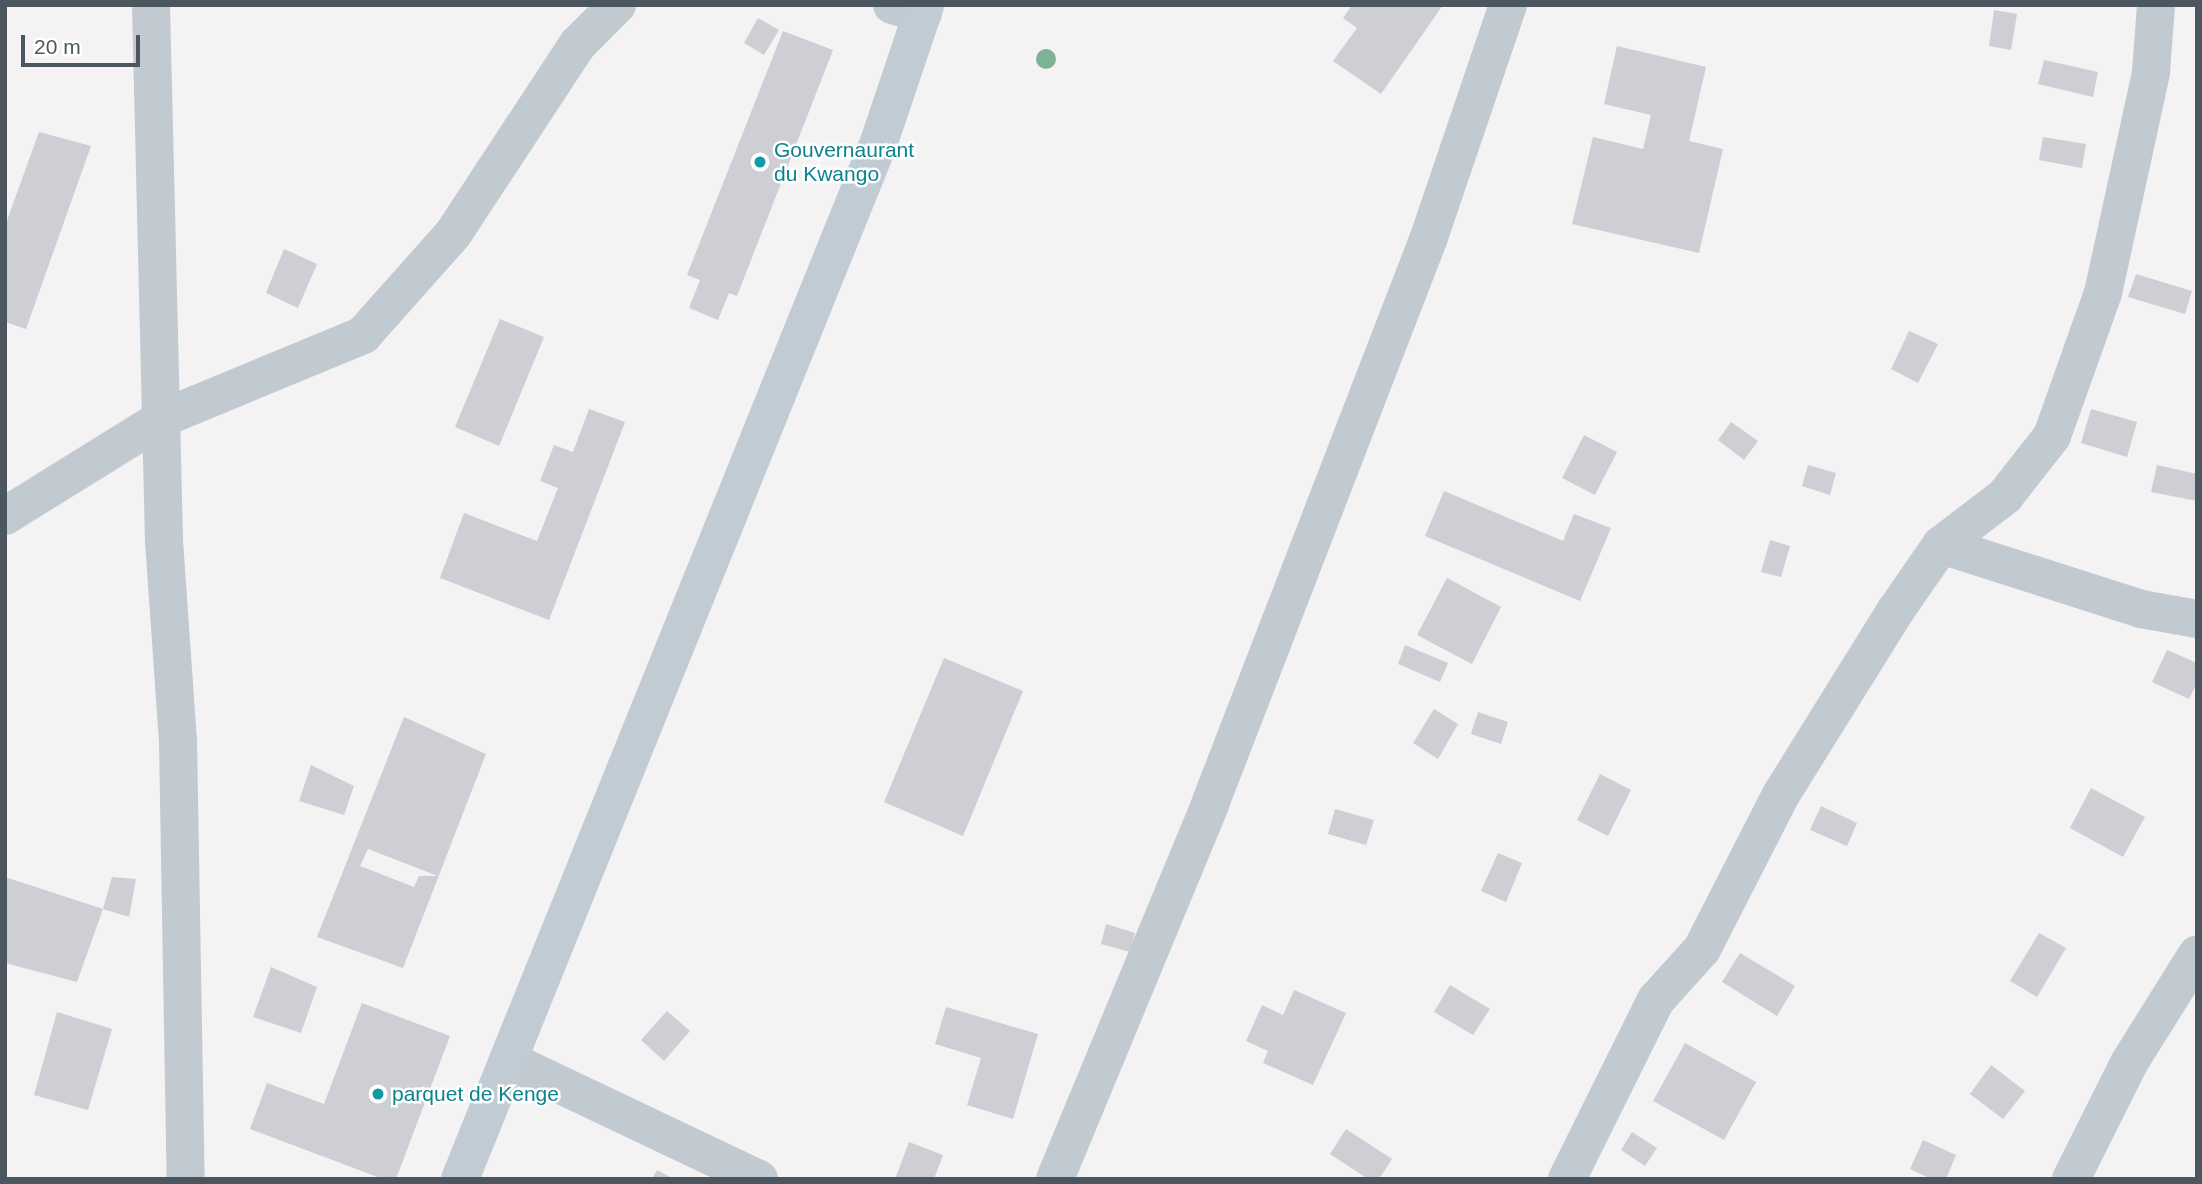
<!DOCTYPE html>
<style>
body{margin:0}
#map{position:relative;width:2202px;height:1184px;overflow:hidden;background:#f4f2f2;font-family:Helvetica,sans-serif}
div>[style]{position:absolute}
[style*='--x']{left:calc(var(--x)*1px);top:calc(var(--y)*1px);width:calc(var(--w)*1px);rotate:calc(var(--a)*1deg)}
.building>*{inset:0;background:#cdcfd4}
.minor>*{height:38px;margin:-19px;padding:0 19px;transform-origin:19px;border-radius:19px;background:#c1cad0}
.secondary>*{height:38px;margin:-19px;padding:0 19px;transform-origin:19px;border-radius:19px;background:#c1cbd4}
.trees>*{width:20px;height:20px;margin:-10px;border-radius:50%;background:#7eb295}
.dots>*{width:19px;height:19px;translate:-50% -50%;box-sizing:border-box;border:4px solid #fff;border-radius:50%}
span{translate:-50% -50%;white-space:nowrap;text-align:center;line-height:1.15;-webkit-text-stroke:5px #fff;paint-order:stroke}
.culture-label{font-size:21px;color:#0d838f}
.left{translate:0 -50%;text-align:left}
.frame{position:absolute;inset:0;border:7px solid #4b565f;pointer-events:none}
.scale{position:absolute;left:21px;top:35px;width:119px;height:32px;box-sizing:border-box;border:4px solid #4b565f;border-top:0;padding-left:9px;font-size:21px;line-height:24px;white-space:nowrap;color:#4b565f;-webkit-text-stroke:5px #fff;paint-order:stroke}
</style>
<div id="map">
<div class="building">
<div style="clip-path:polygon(1352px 5px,1443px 5px,1381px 94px,1333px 61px,1357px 28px,1343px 18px)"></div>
<div style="clip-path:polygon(1994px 10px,2017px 14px,2011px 50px,1989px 46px)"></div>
<div style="clip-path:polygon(758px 18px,779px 30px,764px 55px,744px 43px)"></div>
<div style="clip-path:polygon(783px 31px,833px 50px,737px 296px,729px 293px,718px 320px,689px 308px,700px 280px,687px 275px)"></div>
<div style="clip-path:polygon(1617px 46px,1706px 67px,1689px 141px,1723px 149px,1699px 253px,1572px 224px,1593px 137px,1643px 149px,1651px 115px,1604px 104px)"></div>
<div style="clip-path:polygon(2044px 60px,2098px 72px,2093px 97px,2038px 84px)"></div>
<div style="clip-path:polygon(39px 132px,91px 146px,26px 329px,5px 322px,5px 226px)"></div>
<div style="clip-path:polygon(2043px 137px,2086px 144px,2082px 168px,2039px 160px)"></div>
<div style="clip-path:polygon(284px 249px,317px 264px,298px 308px,266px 293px)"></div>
<div style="clip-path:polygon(2136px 274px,2192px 291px,2185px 314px,2128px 297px)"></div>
<div style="clip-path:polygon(500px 319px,544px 337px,499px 446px,455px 427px)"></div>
<div style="clip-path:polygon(1909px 331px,1938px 344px,1918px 383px,1891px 369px)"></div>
<div style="clip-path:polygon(589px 409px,625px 422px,549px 620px,440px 578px,464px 513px,537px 541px,558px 488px,540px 481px,554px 445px,573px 452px)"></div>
<div style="clip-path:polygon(2091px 409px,2137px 422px,2127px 457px,2081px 443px)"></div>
<div style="clip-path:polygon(1731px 422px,1758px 441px,1744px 460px,1718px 440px)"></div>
<div style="clip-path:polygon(1584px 435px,1617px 452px,1595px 495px,1562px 478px)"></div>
<div style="clip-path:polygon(1808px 465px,1836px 473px,1830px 495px,1802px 486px)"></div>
<div style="clip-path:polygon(2157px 465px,2197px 474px,2197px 501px,2151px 492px)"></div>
<div style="clip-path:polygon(1444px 491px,1563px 541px,1574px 514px,1611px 528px,1580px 601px,1425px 536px)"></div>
<div style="clip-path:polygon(1770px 540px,1790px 546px,1781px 577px,1761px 572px)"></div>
<div style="clip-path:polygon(1447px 578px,1501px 607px,1472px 664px,1417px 635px)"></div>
<div style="clip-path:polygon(1405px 645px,1448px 663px,1440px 682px,1398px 664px)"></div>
<div style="clip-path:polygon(2167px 650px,2197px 663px,2197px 683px,2189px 699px,2152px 682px)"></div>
<div style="clip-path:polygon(944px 658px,1023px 691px,963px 836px,884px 802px)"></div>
<div style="clip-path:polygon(1434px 709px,1458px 724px,1438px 759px,1413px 743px)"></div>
<div style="clip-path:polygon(1478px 712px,1508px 722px,1501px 744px,1471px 734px)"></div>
<div style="clip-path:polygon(evenodd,404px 717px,486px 754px,403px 968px,317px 937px,404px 717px,368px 849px,438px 876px,419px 876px,414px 887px,360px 866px,368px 849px)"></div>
<div style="clip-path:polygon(311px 765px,354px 786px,344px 815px,299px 801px)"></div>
<div style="clip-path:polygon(1600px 774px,1631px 790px,1608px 836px,1577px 820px)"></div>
<div style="clip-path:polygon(2091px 788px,2145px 817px,2123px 857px,2070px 828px)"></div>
<div style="clip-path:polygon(1821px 806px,1857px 823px,1847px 846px,1810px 830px)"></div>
<div style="clip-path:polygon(1335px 809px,1374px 820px,1366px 845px,1328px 834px)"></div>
<div style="clip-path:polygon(1498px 853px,1522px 863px,1506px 902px,1481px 891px)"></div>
<div style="clip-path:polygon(5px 877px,103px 909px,77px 982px,5px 963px)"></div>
<div style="clip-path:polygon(112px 877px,136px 879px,129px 917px,103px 909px)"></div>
<div style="clip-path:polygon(1106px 924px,1135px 933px,1130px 952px,1101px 944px)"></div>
<div style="clip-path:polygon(2039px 933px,2066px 948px,2037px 997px,2010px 981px)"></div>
<div style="clip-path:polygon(1740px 953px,1795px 986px,1777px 1016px,1722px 982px)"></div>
<div style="clip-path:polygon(271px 967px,317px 987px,301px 1033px,253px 1017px)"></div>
<div style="clip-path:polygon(1450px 985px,1490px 1009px,1473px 1035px,1434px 1012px)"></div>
<div style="clip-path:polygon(1294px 990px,1346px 1013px,1313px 1085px,1263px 1063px,1268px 1051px,1246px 1041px,1262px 1005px,1283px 1015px)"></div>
<div style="clip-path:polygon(362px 1003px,450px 1036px,396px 1179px,383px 1179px,250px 1129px,267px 1083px,324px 1104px)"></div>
<div style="clip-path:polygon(946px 1007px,1038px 1034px,1013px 1119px,967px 1105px,981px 1058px,935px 1044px)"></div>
<div style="clip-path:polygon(667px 1011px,690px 1031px,664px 1061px,641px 1040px)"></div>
<div style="clip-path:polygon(57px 1012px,112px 1029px,88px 1110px,34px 1095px)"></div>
<div style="clip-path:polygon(1685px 1043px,1756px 1082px,1724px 1140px,1653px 1101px)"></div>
<div style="clip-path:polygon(1991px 1065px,2025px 1091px,2003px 1119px,1970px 1094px)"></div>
<div style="clip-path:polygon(1346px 1129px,1392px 1159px,1379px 1179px,1368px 1179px,1330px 1154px)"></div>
<div style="clip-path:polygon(1632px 1132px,1657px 1148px,1645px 1166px,1621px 1150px)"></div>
<div style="clip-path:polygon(1923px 1140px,1956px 1155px,1946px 1179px,1931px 1179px,1910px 1169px)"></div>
<div style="clip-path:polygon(909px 1142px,943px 1155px,934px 1179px,895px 1179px)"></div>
<div style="clip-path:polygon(657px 1170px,674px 1179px,652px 1179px)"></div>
</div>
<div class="minor">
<div style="--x:151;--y:5;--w:536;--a:88.61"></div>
<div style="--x:164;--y:541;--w:200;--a:86"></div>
<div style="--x:178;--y:741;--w:438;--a:89"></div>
<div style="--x:892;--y:5;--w:32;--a:16"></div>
<div style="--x:5;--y:516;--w:186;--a:-31.8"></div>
<div style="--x:163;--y:418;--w:217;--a:-22.5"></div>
<div style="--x:363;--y:335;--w:135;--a:-48.3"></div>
<div style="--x:453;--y:234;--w:227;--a:-56.7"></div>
<div style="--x:578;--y:44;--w:55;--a:-45"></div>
<div style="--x:1941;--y:545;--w:210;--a:17.7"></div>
<div style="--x:2141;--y:609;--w:57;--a:10.1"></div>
<div style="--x:508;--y:1060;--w:278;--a:25.4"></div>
<div style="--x:1055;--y:1179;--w:406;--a:-67.5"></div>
<div style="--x:1210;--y:804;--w:605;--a:-68.87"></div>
<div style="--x:1428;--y:240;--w:248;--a:-71.2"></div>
<div style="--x:1567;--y:1179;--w:200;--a:-63.6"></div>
<div style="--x:1656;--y:1000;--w:69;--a:-48"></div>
<div style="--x:1702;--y:949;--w:175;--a:-62.9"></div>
<div style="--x:1782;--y:793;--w:216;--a:-58.1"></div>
<div style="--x:1896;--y:610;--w:79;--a:-55.3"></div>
<div style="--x:1941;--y:545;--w:81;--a:-37.4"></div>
<div style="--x:2005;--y:496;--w:76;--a:-51.9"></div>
<div style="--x:2052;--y:436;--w:152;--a:-70.4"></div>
<div style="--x:2103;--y:293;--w:226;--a:-77.7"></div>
<div style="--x:2151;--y:72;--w:67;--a:-85.7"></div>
<div style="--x:2071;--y:1179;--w:130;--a:-63.4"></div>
<div style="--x:2129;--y:1063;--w:128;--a:-58"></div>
</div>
<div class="secondary">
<div style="--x:460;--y:1179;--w:1118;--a:-68"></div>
<div style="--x:879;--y:142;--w:145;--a:-71.4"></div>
</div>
<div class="trees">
<div style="left:1046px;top:59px"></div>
</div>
<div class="dots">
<div style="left:760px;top:162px;background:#0f9aa8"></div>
<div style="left:378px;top:1094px;background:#0f9aa8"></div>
</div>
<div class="culture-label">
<span class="left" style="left:774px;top:162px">Gouvernaurant<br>du Kwango</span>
<span class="left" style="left:392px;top:1094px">parquet de Kenge</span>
</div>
<div class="frame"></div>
<div class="scale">20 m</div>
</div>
